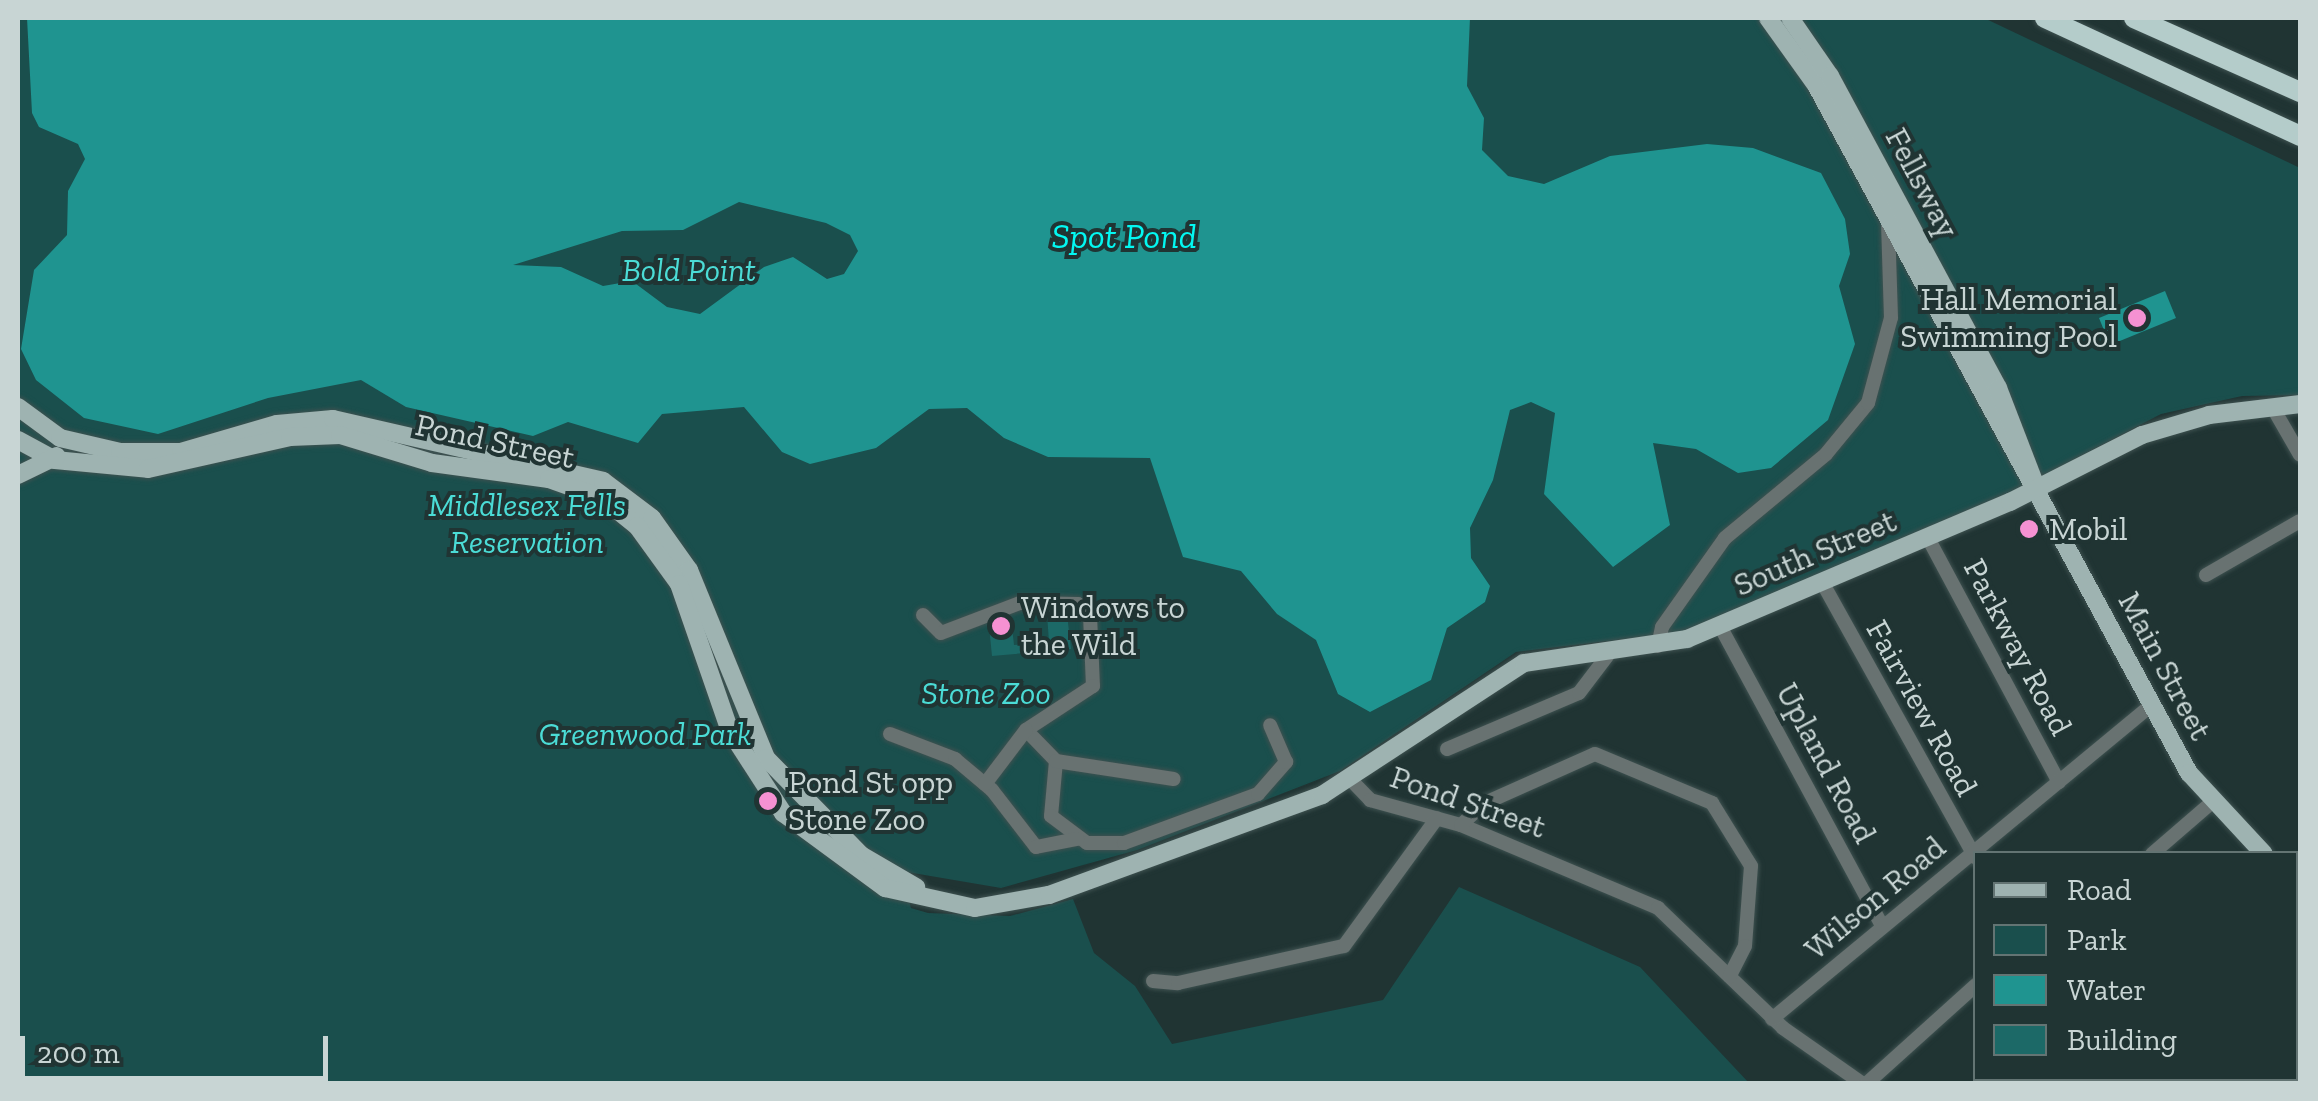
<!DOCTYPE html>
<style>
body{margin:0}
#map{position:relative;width:2318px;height:1101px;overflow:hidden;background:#203433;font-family:"Zilla Slab",serif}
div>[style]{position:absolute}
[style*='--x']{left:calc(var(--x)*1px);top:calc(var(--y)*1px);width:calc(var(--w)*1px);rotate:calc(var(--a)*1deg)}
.green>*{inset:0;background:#1a4f4d}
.water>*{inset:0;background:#1f9490}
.building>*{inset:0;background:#1c6967}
.roads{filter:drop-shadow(0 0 2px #3e5150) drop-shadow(0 0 2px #3e5150)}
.minor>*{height:14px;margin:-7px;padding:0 7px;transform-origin:7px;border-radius:7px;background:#687271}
.major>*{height:18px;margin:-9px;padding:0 9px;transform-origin:9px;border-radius:9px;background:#9eb3b1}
.highway>*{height:20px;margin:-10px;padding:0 10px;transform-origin:10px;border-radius:10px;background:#b4ccca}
.dots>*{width:28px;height:28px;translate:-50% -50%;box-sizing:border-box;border:5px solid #203433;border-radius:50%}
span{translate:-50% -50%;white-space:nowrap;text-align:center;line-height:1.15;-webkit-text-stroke:8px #203433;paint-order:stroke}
.street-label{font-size:32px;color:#c8d5d4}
.park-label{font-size:32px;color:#4bdcd6;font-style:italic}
.poi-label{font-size:32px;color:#c8d5d4}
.right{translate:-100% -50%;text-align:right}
.left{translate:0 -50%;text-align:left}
.water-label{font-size:35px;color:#03f7f1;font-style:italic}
.frame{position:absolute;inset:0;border:20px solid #c8d5d4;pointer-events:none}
.legend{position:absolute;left:1973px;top:851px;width:325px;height:230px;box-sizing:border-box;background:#203433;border:2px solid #637473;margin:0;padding:12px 18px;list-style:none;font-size:30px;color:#c8d5d4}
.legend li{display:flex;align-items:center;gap:20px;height:50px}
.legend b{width:50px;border:2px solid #637473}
.scale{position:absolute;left:20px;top:1036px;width:308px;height:45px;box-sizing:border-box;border:5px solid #c8d5d4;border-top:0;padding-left:12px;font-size:30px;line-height:35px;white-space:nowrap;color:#c8d5d4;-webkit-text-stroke:8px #203433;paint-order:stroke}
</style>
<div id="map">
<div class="green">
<div style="clip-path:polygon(18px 18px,1984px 18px,2300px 168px,2300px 395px,2242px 396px,2161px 414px,2011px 492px,1683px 632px,1516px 652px,1340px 771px,1137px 850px,1001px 888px,901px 871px,911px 908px,928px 913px,1010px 916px,1073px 899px,1094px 953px,1135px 986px,1172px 1044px,1383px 1000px,1459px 887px,1640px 967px,1749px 1083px,18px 1083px)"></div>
</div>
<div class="water">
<div style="clip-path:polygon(evenodd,27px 18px,1470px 18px,1467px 86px,1484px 118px,1482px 150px,1508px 176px,1544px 184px,1610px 156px,1707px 144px,1753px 148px,1821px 173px,1845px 219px,1850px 254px,1839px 286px,1855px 344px,1828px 420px,1771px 468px,1738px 473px,1696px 449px,1653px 443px,1670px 525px,1613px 567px,1544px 494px,1555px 413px,1531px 402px,1510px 410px,1493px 480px,1470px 528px,1471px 558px,1490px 586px,1485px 602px,1447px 628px,1431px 680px,1370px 712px,1338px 694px,1316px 640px,1277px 614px,1241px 571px,1183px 557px,1150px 458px,1048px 457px,1004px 438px,967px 408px,929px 409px,876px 448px,810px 464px,782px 452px,744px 407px,662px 414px,638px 443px,568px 422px,533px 436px,406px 407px,361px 380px,268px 398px,158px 434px,84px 418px,36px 380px,21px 349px,34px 270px,67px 235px,68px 191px,85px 159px,78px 144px,39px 127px,32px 113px,27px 18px,739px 202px,826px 223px,850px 235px,858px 251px,844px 274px,827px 279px,793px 257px,764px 267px,700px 314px,667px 307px,632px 281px,603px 286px,561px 267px,513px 265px,622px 231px,683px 230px,739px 202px)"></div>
<div style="clip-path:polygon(2165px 291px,2176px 318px,2110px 345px,2099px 318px)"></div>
</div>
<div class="building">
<div style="clip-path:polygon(1047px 614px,1067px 614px,1071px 649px,992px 656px,989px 626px,1011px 618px,1014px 645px,1049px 642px)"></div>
</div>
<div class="roads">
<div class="minor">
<div style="--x:2273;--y:408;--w:54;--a:60.1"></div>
<div style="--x:1928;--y:538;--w:277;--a:61.8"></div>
<div style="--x:2206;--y:575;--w:108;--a:-29.9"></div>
<div style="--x:1822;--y:582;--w:315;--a:60.9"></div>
<div style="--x:923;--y:615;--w:25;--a:45"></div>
<div style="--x:941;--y:633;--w:85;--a:-20.8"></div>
<div style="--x:1020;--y:603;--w:58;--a:1"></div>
<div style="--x:1078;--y:604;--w:16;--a:43"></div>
<div style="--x:1090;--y:615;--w:71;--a:87.6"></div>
<div style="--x:1093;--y:686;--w:80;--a:146.7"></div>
<div style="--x:1026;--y:730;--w:43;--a:45.9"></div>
<div style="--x:1056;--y:761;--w:55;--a:95.2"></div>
<div style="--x:1051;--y:816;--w:45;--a:36.9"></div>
<div style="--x:1087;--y:843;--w:37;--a:0"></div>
<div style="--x:1124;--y:843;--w:143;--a:-20.1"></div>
<div style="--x:1258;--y:794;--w:43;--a:-48.8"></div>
<div style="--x:1286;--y:762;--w:40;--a:-113.4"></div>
<div style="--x:1720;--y:626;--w:342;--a:61.6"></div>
<div style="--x:1658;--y:646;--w:19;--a:-78"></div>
<div style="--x:1662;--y:627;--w:109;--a:-54.7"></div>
<div style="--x:1725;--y:538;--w:131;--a:-39.7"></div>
<div style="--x:1826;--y:454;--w:66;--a:-50.5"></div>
<div style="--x:1868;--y:403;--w:88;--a:-74.9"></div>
<div style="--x:1891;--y:318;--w:94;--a:-91.8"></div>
<div style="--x:890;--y:734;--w:70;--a:21"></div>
<div style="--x:955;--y:759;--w:48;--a:40"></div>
<div style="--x:992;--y:790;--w:72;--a:52.3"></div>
<div style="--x:1036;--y:847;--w:42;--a:-11"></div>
<div style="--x:1447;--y:749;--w:143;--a:-23"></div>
<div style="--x:1579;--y:693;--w:53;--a:-52.7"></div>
<div style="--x:1056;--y:761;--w:119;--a:8.7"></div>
<div style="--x:1351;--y:780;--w:28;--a:46"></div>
<div style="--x:1370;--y:800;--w:94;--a:15.4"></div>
<div style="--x:1461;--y:825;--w:214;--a:22.8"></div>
<div style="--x:1658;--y:908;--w:173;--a:43.8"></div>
<div style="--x:1783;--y:1028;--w:98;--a:35"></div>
<div style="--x:985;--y:784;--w:68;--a:-52.8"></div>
<div style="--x:1461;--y:825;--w:33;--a:-43"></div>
<div style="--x:1485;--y:803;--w:120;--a:-24"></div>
<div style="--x:1595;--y:754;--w:127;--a:22.7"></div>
<div style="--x:1712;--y:803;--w:74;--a:58.2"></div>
<div style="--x:1751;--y:866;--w:80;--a:94.3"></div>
<div style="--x:1745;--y:946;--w:34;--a:117"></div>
<div style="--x:2152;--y:854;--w:78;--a:-40.8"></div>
<div style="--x:2296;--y:866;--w:6;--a:-45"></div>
<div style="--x:1153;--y:981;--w:25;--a:5"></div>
<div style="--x:1178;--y:983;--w:170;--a:-12.6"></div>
<div style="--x:1344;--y:946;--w:158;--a:-54"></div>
<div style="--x:1772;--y:1019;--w:492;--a:-39.6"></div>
<div style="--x:2237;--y:1078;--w:6;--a:72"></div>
<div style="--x:1866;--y:1084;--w:148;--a:-42"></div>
</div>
<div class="major">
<div style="--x:1768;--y:18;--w:82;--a:54.4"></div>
<div style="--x:1816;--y:85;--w:783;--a:61.54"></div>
<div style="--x:2189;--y:773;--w:110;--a:47.2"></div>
<div style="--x:1790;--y:18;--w:70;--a:55.4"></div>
<div style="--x:1830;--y:76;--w:354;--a:61.7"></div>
<div style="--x:1998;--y:388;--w:103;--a:68.9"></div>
<div style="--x:18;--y:407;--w:52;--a:36.4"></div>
<div style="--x:60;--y:438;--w:62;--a:13.1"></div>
<div style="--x:120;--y:452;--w:61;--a:0"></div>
<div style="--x:181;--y:452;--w:100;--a:-16.3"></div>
<div style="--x:277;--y:424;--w:56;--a:-5.1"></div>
<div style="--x:333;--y:419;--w:277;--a:12.9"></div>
<div style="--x:603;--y:481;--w:61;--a:37.1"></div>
<div style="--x:652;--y:518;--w:64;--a:54.6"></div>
<div style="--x:689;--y:570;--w:203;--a:67.7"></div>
<div style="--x:766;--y:758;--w:136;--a:45.6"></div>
<div style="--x:861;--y:855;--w:64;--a:30.2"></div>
<div style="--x:18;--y:440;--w:42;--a:28.4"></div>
<div style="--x:55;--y:460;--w:93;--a:5.5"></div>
<div style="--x:148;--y:469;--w:146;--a:-12.7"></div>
<div style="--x:290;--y:437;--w:50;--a:-2.3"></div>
<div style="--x:340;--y:435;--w:96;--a:16.9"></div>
<div style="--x:432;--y:463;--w:118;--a:7.8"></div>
<div style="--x:549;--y:479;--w:56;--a:19.7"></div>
<div style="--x:602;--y:498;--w:45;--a:38.7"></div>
<div style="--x:637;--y:526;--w:72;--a:54.1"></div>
<div style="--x:679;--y:584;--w:156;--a:70.9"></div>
<div style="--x:730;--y:731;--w:98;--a:57.1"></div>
<div style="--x:783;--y:813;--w:127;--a:36.3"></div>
<div style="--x:885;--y:888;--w:92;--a:12.5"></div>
<div style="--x:975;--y:908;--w:75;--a:-10"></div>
<div style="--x:1049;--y:895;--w:291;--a:-20.1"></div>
<div style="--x:1322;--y:795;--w:241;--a:-33.2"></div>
<div style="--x:1524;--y:663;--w:165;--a:-8.4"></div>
<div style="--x:1687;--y:639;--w:351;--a:-23"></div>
<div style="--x:2010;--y:502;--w:148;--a:-26.9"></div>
<div style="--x:2142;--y:435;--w:70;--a:-16.6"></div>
<div style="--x:2209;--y:415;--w:92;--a:-6.9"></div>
<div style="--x:18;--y:475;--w:43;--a:-26"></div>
<div style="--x:2296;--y:882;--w:6;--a:51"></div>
</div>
<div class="highway">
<div style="--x:2045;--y:18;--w:281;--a:24.8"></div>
<div style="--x:2134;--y:18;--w:182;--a:24"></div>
</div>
</div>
<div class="dots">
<div style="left:2137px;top:318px;background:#f591d2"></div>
<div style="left:2029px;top:529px;background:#f591d2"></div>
<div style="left:1001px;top:626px;background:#f591d2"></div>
<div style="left:768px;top:801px;background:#f591d2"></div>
</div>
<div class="street-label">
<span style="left:1922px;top:183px;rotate:62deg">Fellsway</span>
<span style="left:495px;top:441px;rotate:12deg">Pond Street</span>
<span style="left:1815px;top:553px;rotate:-23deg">South Street</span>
<span style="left:2018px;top:647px;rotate:62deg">Parkway Road</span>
<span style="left:2165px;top:666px;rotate:62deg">Main Street</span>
<span style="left:1922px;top:708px;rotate:61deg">Fairview Road</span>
<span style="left:1826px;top:763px;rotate:62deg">Upland Road</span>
<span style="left:1468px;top:802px;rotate:19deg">Pond Street</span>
<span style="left:1875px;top:898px;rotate:-40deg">Wilson Road</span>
</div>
<div class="park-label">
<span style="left:689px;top:270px">Bold Point</span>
<span style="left:527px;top:524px">Middlesex Fells<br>Reservation</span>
<span style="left:986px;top:693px">Stone Zoo</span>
<span style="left:645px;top:734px">Greenwood Park</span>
</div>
<div class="poi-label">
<span class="right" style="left:2117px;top:318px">Hall Memorial<br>Swimming Pool</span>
<span class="left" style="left:2049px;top:529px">Mobil</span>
<span class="left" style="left:1021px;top:626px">Windows to<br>the Wild</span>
<span class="left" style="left:788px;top:801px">Pond St opp<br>Stone Zoo</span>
</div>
<div class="water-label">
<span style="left:1124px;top:236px">Spot Pond</span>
</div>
<div class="frame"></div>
<ul class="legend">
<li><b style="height:12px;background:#9eb3b1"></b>Road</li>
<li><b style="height:28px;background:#1a4f4d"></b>Park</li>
<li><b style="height:28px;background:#1f9490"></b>Water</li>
<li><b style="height:28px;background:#1c6967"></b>Building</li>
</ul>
<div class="scale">200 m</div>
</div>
